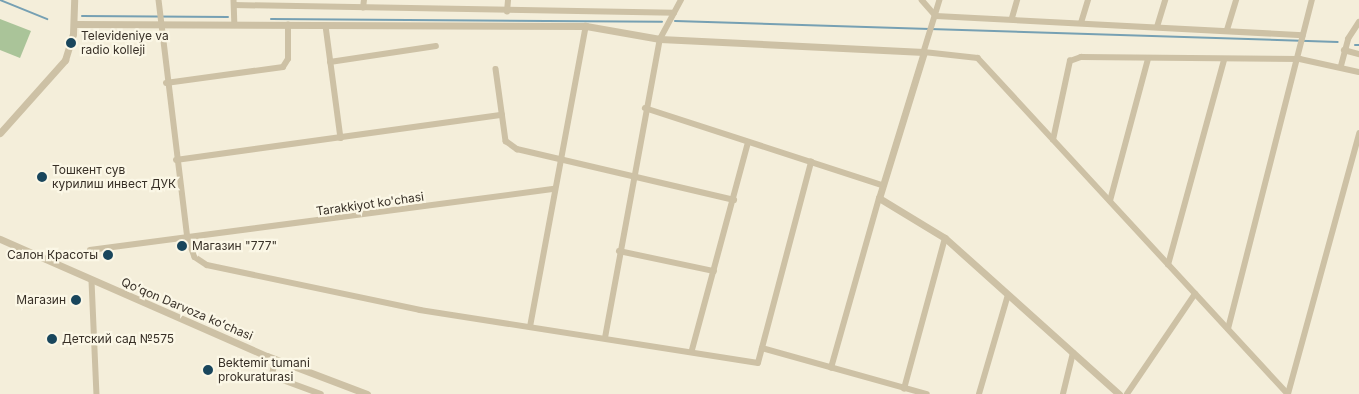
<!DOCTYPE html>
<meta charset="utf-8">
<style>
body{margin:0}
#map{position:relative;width:1359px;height:394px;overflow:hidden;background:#f4eeda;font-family:Inter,sans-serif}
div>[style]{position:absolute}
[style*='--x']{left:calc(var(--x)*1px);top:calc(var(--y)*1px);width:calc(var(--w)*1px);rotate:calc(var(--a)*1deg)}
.green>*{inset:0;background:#aac499}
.stream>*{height:2px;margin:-1px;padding:0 1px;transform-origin:1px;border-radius:1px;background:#76a0b3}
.minor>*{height:5.5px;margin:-2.75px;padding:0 2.75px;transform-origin:2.75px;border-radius:2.75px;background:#cdc1a5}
.tertiary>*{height:7px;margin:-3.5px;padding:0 3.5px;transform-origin:3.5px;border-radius:3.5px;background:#cdc1a5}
.dots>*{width:14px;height:14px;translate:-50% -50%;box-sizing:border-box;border:2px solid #fbf7e6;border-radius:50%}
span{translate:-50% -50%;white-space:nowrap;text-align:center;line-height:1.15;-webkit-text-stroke:4.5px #fbf7e6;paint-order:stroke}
.poi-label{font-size:12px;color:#383027}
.left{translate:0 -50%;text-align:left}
.right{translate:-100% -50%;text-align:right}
.street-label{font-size:12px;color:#383027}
</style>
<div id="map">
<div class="green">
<div style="clip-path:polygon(0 19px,31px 31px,20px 58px,0 50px)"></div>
</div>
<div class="stream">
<div style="--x:0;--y:0;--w:51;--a:22"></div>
<div style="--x:82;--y:16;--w:146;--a:0.4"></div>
<div style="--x:271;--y:19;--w:391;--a:0.4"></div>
<div style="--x:675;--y:21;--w:663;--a:1.81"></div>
<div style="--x:1355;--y:45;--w:4;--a:0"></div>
</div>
<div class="minor">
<div style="--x:159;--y:0;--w:240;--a:83.1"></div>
<div style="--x:188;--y:238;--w:20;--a:70"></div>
<div style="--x:195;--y:257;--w:14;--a:34"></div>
<div style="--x:207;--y:265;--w:218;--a:11.9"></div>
<div style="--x:420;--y:310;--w:342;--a:8.9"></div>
<div style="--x:758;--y:363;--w:208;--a:-75.2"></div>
<div style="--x:234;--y:0;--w:24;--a:88"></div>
<div style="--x:922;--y:0;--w:21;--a:49"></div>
<div style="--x:936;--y:16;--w:367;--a:3"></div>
<div style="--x:940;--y:0;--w:54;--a:107.1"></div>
<div style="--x:924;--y:52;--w:54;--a:6.3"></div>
<div style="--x:978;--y:58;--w:457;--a:47.3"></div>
<div style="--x:234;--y:5;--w:440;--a:1"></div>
<div style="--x:363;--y:8;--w:8;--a:-83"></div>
<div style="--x:507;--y:12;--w:12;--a:-85"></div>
<div style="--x:1012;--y:18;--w:19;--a:-74"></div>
<div style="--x:1081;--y:23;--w:24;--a:-73"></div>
<div style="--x:326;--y:26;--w:113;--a:82.4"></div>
<div style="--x:1157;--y:27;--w:28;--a:-73"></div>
<div style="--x:1227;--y:30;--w:31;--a:-73"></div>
<div style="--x:1344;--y:50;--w:16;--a:15"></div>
<div style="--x:330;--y:62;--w:107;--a:-8.6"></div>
<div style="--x:1341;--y:66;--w:28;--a:-75"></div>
<div style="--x:1348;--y:39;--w:20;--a:-57"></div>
<div style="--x:496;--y:69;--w:73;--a:82.1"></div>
<div style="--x:506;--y:141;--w:14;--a:36"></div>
<div style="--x:517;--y:149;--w:223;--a:13.2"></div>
<div style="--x:166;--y:83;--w:118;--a:-7.8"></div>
<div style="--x:283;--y:67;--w:9;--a:-58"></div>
<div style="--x:288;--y:59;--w:34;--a:-90"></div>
<div style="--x:645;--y:108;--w:249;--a:18"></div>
<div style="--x:1053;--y:140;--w:81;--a:-77.9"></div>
<div style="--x:1070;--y:61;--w:12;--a:-20"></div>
<div style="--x:1081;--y:57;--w:219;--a:0.5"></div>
<div style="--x:1300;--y:59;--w:60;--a:12.4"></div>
<div style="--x:176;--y:160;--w:329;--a:-7.9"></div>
<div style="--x:1110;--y:201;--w:147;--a:-75"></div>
<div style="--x:90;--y:250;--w:468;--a:-7.5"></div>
<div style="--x:619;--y:251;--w:97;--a:11.9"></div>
<div style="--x:1168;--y:265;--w:213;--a:-74.7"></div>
<div style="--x:92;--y:281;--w:113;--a:87.5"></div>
<div style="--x:530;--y:327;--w:306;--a:-79.5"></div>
<div style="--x:1228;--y:329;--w:340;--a:-75.7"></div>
<div style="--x:605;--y:338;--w:304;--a:-79.6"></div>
<div style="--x:660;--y:39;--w:44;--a:-61.7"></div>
<div style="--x:762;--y:348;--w:171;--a:15.6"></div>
<div style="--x:692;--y:350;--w:214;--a:-74.9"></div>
<div style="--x:276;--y:360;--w:16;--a:104"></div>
<div style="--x:272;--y:376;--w:52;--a:20.2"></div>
<div style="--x:831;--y:368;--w:177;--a:-74.2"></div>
<div style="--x:904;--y:389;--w:156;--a:-74.8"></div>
<div style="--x:979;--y:394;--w:103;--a:-73.7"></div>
<div style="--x:1063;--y:394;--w:42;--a:-76.3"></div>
<div style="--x:1127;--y:394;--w:121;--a:-55.8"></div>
<div style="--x:1288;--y:394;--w:270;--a:-74.7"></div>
</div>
<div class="tertiary">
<div style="--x:75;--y:24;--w:511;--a:0.22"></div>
<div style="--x:586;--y:26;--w:75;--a:10"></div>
<div style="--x:660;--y:39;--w:264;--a:2.8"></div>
<div style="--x:924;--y:52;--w:153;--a:107.1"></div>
<div style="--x:879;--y:198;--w:77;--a:31.2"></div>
<div style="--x:945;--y:238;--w:234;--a:41.9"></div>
<div style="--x:0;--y:133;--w:98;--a:-48.3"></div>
<div style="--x:65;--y:60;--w:27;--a:-73"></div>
<div style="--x:73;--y:34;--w:34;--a:-88"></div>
<div style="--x:0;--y:239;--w:292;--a:23.7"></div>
<div style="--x:267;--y:356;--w:107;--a:20.8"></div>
</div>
<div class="dots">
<div style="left:71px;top:43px;background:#19465c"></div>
<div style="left:42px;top:177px;background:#19465c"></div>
<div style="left:182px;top:246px;background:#19465c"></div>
<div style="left:108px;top:255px;background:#19465c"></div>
<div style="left:76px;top:300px;background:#19465c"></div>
<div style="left:52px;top:339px;background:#19465c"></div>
<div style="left:208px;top:370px;background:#19465c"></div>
</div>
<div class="poi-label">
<span class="left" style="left:81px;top:43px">Televideniye va<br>radio kolleji</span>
<span class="left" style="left:52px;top:177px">Тошкент сув<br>курилиш инвест ДУК</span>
<span class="left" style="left:192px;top:246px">Магазин "777"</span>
<span class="right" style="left:98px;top:255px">Салон Красоты</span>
<span class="right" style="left:66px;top:300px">Магазин</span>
<span class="left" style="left:62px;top:339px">Детский сад №575</span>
<span class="left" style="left:218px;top:370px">Bektemir tumani<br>prokuraturasi</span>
</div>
<div class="street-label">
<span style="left:370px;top:204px;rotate:-8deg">Tarakkiyot ko'chasi</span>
<span style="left:187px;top:309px;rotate:23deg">Qoʻqon Darvoza koʻchasi</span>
</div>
</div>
